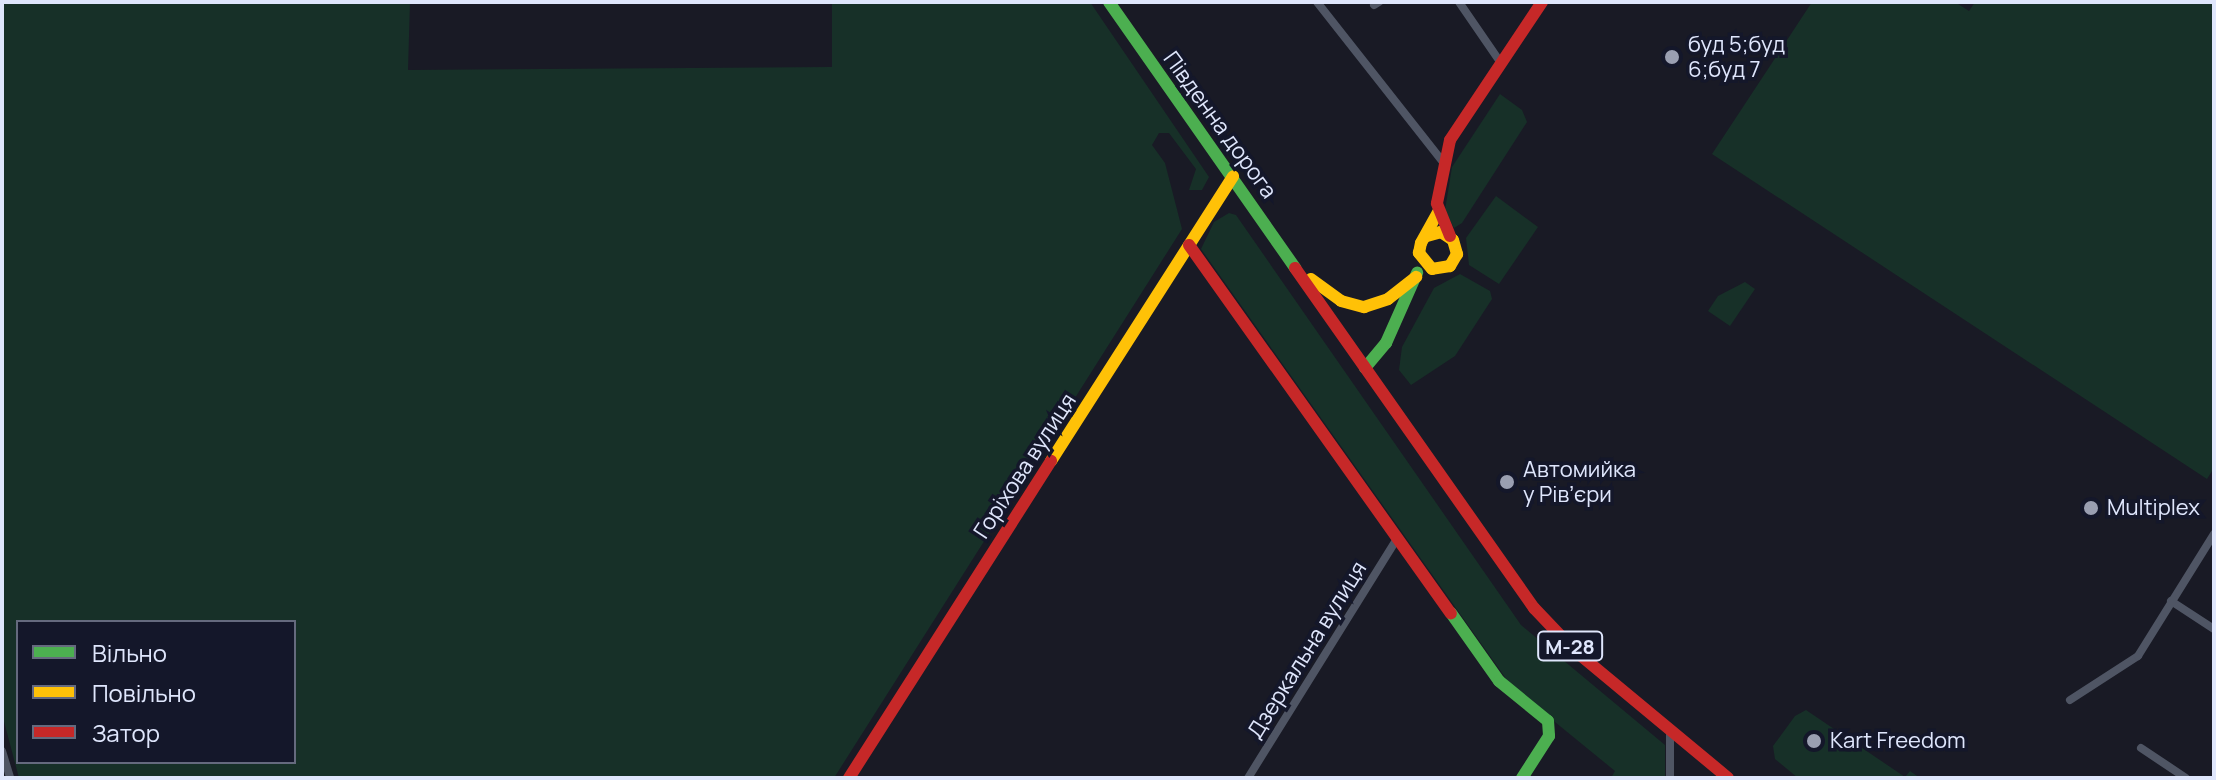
<!DOCTYPE html>
<meta charset="utf-8">
<style>
body{margin:0}
#map{position:relative;width:2216px;height:780px;overflow:hidden;background:#191a25;font-family:Manrope,sans-serif}
div>[style]{position:absolute}
[style*='--x']{left:calc(var(--x)*1px);top:calc(var(--y)*1px);width:calc(var(--w)*1px);rotate:calc(var(--a)*1deg)}
.green>*{inset:0;background:#173028}
.street>*{height:8px;margin:-4px;padding:0 4px;transform-origin:4px;border-radius:4px;background:#4f5564}
.fast>*{height:12px;margin:-6px;padding:0 6px;transform-origin:6px;border-radius:6px;background:#4caf50}
.slow>*{height:12px;margin:-6px;padding:0 6px;transform-origin:6px;border-radius:6px;background:#ffc107}
.jam>*{height:12px;margin:-6px;padding:0 6px;transform-origin:6px;border-radius:6px;background:#c62828}
.dots>*{width:22px;height:22px;translate:-50% -50%;box-sizing:border-box;border:4px solid #14172a;border-radius:50%}
span{translate:-50% -50%;white-space:nowrap;text-align:center;line-height:1.15;-webkit-text-stroke:7px #14172a;paint-order:stroke}
.shield-label span{padding:2px 6px;background:#14172a;border:2px solid;border-radius:6px;-webkit-text-stroke-width:0}
.shield-label{font-size:20px;color:#dfe6fc;font-weight:700}
.poi-label{font-size:22px;color:#dfe6fc}
.left{translate:0 -50%;text-align:left}
.street-label{font-size:22px;color:#dfe6fc}
.frame{position:absolute;inset:0;border:4px solid #dfe6fc;pointer-events:none}
.legend{position:absolute;left:16px;top:620px;width:280px;height:144px;box-sizing:border-box;background:#14172a;border:2px solid #656a7e;margin:0;padding:10px 14px;list-style:none;font-size:24px;color:#dfe6fc}
.legend li{display:flex;align-items:center;gap:16px;height:40px}
.legend b{width:40px;border:2px solid #656a7e}
</style>
<div id="map">
<div class="green">
<div style="clip-path:polygon(evenodd,2px 2px,410px 2px,408px 70px,832px 67px,832px 2px,1090px 2px,1209px 177px,1202px 190px,1189px 190px,1196px 169px,1169px 133px,1159px 133px,1152px 145px,1165px 163px,1182px 229px,834px 778px,19px 778px,2px 714px,2px 2px,294px 622px,294px 762px,18px 762px,18px 622px,294px 622px)"></div>
<div style="clip-path:polygon(1812px 2px,1955px 2px,1969px 11px,1975px 2px,2214px 2px,2214px 468px,2207px 479px,1712px 154px)"></div>
<div style="clip-path:polygon(1500px 94px,1522px 110px,1527px 122px,1462px 223px,1454px 228px,1445px 210px,1452px 167px)"></div>
<div style="clip-path:polygon(1496px 196px,1538px 227px,1499px 284px,1469px 265px,1466px 238px)"></div>
<div style="clip-path:polygon(1229px 213px,1236px 215px,1521px 625px,1665px 745px,1665px 778px,1611px 778px,1615px 771px,1512px 687px,1201px 249px,1214px 222px)"></div>
<div style="clip-path:polygon(1460px 274px,1490px 291px,1492px 299px,1455px 356px,1411px 385px,1399px 370px,1402px 347px,1434px 288px)"></div>
<div style="clip-path:polygon(1745px 282px,1755px 289px,1730px 326px,1708px 311px,1718px 296px)"></div>
<div style="clip-path:polygon(1806px 710px,1905px 777px,1910px 771px,1920px 778px,1798px 778px,1775px 759px,1773px 746px,1795px 716px)"></div>
</div>
<div class="street">
<div style="--x:1317;--y:2;--w:204;--a:51.8"></div>
<div style="--x:1459;--y:2;--w:74;--a:55.5"></div>
<div style="--x:1374;--y:5;--w:6;--a:-31"></div>
<div style="--x:2171;--y:601;--w:51;--a:33.1"></div>
<div style="--x:2070;--y:700;--w:81;--a:-32.9"></div>
<div style="--x:2138;--y:656;--w:144;--a:-58.1"></div>
<div style="--x:2141;--y:748;--w:54;--a:33.7"></div>
<div style="--x:2;--y:751;--w:28;--a:73"></div>
<div style="--x:1248;--y:778;--w:280;--a:-58.1"></div>
<div style="--x:1670;--y:778;--w:46;--a:-90"></div>
</div>
<div class="fast">
<div style="--x:1109;--y:2;--w:325;--a:55"></div>
<div style="--x:1365;--y:368;--w:33;--a:-50"></div>
<div style="--x:1386;--y:343;--w:77;--a:-66.1"></div>
<div style="--x:1451;--y:613;--w:83;--a:54.8"></div>
<div style="--x:1499;--y:681;--w:63;--a:39.2"></div>
<div style="--x:1548;--y:721;--w:15;--a:86"></div>
<div style="--x:1549;--y:736;--w:50;--a:122.7"></div>
</div>
<div class="slow">
<div style="--x:1427;--y:236;--w:15;--a:-16"></div>
<div style="--x:1441;--y:232;--w:14;--a:34"></div>
<div style="--x:1453;--y:240;--w:15;--a:74"></div>
<div style="--x:1457;--y:254;--w:14;--a:120"></div>
<div style="--x:1450;--y:266;--w:18;--a:171"></div>
<div style="--x:1432;--y:269;--w:21;--a:-129"></div>
<div style="--x:1419;--y:253;--w:10;--a:-79"></div>
<div style="--x:1421;--y:243;--w:37;--a:-61"></div>
<div style="--x:1311;--y:279;--w:37;--a:36"></div>
<div style="--x:1341;--y:301;--w:24;--a:15"></div>
<div style="--x:1364;--y:307;--w:25;--a:-18"></div>
<div style="--x:1388;--y:299;--w:36;--a:-38"></div>
<div style="--x:1051;--y:461;--w:338;--a:-57.4"></div>
</div>
<div class="jam">
<div style="--x:1450;--y:236;--w:35;--a:-112"></div>
<div style="--x:1437;--y:203;--w:64;--a:-78.3"></div>
<div style="--x:1450;--y:140;--w:166;--a:-56.3"></div>
<div style="--x:1189;--y:245;--w:452;--a:54.6"></div>
<div style="--x:1295;--y:268;--w:416;--a:54.9"></div>
<div style="--x:1534;--y:608;--w:58;--a:46.4"></div>
<div style="--x:1574;--y:650;--w:200;--a:39.7"></div>
<div style="--x:849;--y:778;--w:376;--a:-57.5"></div>
</div>
<div class="dots">
<div style="left:1672px;top:57px;background:#9a9fb1"></div>
<div style="left:1507px;top:482px;background:#9a9fb1"></div>
<div style="left:2091px;top:508px;background:#9a9fb1"></div>
<div style="left:1814px;top:741px;background:#9a9fb1"></div>
</div>
<div class="shield-label">
<span style="left:1570px;top:646px">М-28</span>
</div>
<div class="poi-label">
<span class="left" style="left:1688px;top:57px">буд 5;буд<br>6;буд 7</span>
<span class="left" style="left:1523px;top:482px">Автомийка<br>у Рівʼєри</span>
<span class="left" style="left:2107px;top:508px">Multiplex</span>
<span class="left" style="left:1830px;top:741px">Kart Freedom</span>
</div>
<div class="street-label">
<span style="left:1220px;top:125px;rotate:54deg">Південна дорога</span>
<span style="left:1025px;top:466px;rotate:-57deg">Горіхова вулиця</span>
<span style="left:1307px;top:650px;rotate:-58deg">Дзеркальна вулиця</span>
</div>
<div class="frame"></div>
<ul class="legend">
<li><b style="height:10px;background:#4caf50"></b>Вільно</li>
<li><b style="height:10px;background:#ffc107"></b>Повільно</li>
<li><b style="height:10px;background:#c62828"></b>Затор</li>
</ul>
</div>
